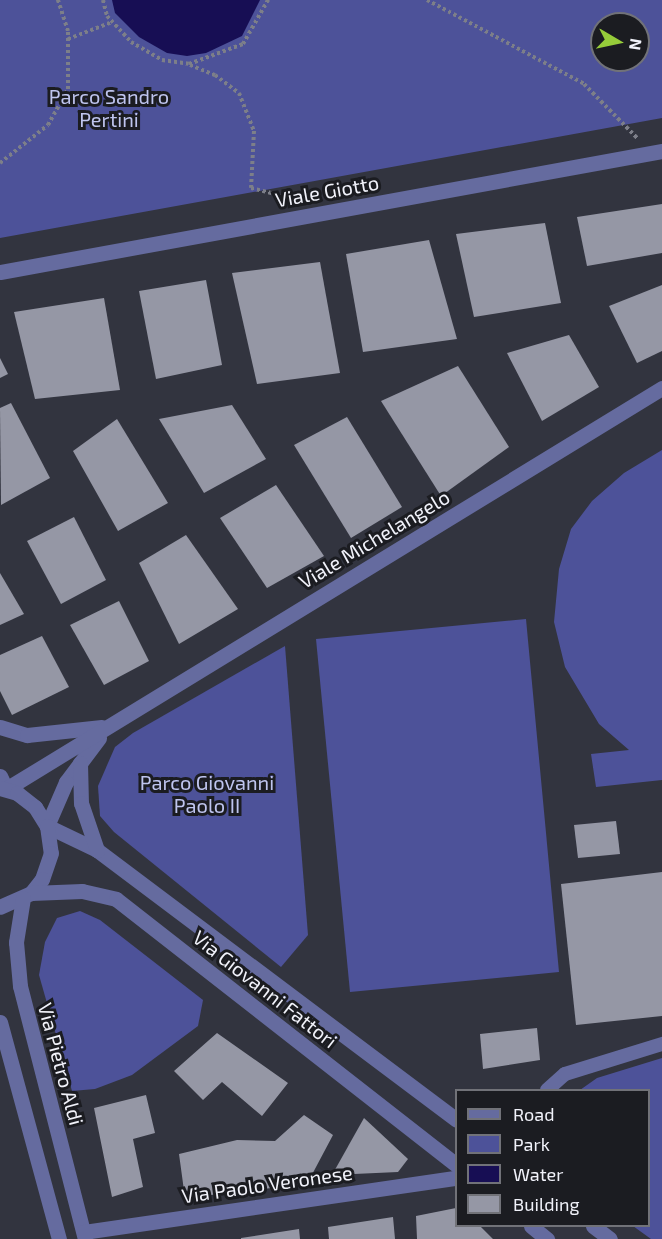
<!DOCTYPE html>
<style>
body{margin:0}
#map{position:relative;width:662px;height:1239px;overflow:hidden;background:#32343f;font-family:"Exo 2",sans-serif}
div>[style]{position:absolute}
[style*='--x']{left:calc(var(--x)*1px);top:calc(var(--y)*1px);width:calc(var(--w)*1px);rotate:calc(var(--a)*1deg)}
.green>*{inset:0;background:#4d5299}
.water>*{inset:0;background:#170e54}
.building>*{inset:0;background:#9597a5}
.path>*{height:4px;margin-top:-2px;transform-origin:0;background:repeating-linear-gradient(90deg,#7d7f89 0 3px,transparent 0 6px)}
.service>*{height:14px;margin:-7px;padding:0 7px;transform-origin:7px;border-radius:7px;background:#656b9f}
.minor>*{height:15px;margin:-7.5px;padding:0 7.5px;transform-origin:7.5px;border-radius:7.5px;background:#656b9f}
span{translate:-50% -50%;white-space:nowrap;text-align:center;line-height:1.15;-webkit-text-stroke:6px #1b1c21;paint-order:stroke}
.park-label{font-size:20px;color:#bfc5ef}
.street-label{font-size:20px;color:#f1f2fa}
.legend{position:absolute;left:455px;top:1089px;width:195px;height:138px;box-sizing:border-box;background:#1b1c21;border:2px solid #717278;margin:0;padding:8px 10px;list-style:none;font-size:18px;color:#f1f2fa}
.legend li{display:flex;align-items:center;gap:12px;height:30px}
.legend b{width:30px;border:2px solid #717278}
.north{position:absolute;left:590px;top:12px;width:60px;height:60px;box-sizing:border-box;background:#1b1c21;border:2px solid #717278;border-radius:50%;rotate:99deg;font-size:16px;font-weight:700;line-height:24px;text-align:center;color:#f1f2fa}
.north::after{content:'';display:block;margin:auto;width:21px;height:27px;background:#96cc3a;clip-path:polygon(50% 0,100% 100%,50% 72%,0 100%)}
</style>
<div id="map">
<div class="green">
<div style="clip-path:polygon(evenodd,0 0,662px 0,662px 118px,0 238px,0 0,602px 24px,638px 24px,638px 60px,602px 60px,602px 24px)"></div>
<div style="clip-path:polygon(662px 450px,662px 780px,596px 787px,591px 754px,629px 750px,599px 724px,565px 667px,554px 622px,559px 569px,571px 529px,592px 501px,624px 473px)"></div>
<div style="clip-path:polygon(526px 619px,559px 972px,350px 992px,316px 639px)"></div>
<div style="clip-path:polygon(285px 646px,308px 935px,281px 967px,114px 832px,100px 816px,98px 786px,115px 747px,133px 733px)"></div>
<div style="clip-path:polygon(80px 911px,100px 920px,203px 1000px,198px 1026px,132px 1075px,95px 1089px,72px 1091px,39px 975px,45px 942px,57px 918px)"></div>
<div style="clip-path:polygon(662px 1058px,662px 1239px,651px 1239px,633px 1226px,648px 1226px,648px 1090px,580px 1090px,597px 1078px)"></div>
</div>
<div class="water">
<div style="clip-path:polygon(112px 0,260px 0,242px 36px,206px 53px,187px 56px,167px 53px,139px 37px,115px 13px)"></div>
</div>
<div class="building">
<div style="clip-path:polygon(662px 204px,662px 253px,587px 266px,577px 217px)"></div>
<div style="clip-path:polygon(545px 223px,561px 303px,474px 317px,456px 234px)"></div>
<div style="clip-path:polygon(429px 240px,457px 339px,363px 352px,346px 254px)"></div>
<div style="clip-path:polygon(320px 262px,340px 373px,257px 384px,232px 273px)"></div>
<div style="clip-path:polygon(206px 280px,222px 365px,156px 379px,139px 291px)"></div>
<div style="clip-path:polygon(662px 285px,662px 351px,637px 363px,609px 306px)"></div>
<div style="clip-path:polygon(104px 298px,120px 390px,35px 399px,14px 312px)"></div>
<div style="clip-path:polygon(569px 335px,599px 387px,542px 421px,507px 353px)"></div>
<div style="clip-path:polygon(0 358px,8px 374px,0 378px)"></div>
<div style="clip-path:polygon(458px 366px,509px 447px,441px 496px,381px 401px)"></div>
<div style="clip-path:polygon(11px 403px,50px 478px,1px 505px,0 408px)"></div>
<div style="clip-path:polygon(232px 405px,266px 459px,204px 493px,159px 419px)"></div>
<div style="clip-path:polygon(347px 417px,402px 507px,351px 538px,294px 445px)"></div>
<div style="clip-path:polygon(117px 419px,168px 503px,118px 531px,73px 451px)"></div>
<div style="clip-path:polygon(276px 485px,324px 556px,267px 588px,220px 518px)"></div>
<div style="clip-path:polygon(74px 517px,106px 580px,61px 604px,27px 541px)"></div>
<div style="clip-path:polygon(186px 535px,238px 609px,179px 644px,139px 563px)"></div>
<div style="clip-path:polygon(0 573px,24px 614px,0 625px)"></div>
<div style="clip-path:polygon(119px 601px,149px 661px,104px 685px,70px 625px)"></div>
<div style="clip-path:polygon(42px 636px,69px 687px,12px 715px,0 691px,0 655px)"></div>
<div style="clip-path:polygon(616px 821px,620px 854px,578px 858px,574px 825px)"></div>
<div style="clip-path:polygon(662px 872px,662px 1016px,576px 1025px,561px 884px)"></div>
<div style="clip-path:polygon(537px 1028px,540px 1060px,483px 1069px,480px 1034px)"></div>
<div style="clip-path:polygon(217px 1033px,288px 1083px,262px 1116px,222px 1082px,203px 1100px,174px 1071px)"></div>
<div style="clip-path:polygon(146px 1095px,155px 1133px,133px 1139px,143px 1187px,112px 1197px,94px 1108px)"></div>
<div style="clip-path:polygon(304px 1115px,333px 1135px,307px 1184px,185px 1198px,179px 1154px,237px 1140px,275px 1141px)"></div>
<div style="clip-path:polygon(364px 1118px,408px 1159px,398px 1172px,332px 1175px)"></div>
<div style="clip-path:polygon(456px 1208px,456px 1226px,480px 1226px,493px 1239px,417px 1239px,416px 1216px)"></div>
<div style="clip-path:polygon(393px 1217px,395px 1239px,329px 1239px,328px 1227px)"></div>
<div style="clip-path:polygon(299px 1229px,300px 1239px,241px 1239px,241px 1238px)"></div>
</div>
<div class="path">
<div style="--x:103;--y:0;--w:16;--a:76"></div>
<div style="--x:107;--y:16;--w:35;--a:47"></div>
<div style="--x:131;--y:42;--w:36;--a:30"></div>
<div style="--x:162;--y:60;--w:27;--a:8"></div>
<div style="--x:189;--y:64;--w:58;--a:-20.3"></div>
<div style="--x:243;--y:44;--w:51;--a:-60.4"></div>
<div style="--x:427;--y:0;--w:178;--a:28.1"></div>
<div style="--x:584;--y:84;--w:76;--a:45.5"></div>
<div style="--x:68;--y:39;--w:47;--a:-21.1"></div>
<div style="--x:190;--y:65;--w:27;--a:22"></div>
<div style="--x:215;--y:75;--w:30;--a:37"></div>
<div style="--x:239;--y:93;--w:41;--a:68.5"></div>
<div style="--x:254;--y:131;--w:57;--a:93"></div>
<div style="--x:251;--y:188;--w:30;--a:14"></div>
<div style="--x:280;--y:195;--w:9;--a:49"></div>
<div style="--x:0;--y:163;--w:61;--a:-38.4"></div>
<div style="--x:48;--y:125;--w:41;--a:-60.9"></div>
<div style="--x:68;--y:89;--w:58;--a:-90"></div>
<div style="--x:68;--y:31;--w:33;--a:-108"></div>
</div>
<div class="service">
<div style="--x:547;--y:1090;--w:24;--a:-42"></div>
<div style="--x:565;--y:1074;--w:102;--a:-17.2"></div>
</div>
<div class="minor">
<div style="--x:0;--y:272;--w:673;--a:-10.36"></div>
<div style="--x:0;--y:727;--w:28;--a:17"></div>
<div style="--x:27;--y:735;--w:75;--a:-6.1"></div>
<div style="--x:99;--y:738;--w:55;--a:126.9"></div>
<div style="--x:66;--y:782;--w:48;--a:113.4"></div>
<div style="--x:47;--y:826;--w:55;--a:25.6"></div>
<div style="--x:97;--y:850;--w:449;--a:36.9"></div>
<div style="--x:80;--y:763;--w:40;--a:88.6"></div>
<div style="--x:81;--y:803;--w:50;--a:71.2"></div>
<div style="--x:0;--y:776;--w:14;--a:65"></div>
<div style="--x:6;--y:789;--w:769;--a:-31.44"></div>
<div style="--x:0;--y:788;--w:18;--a:16"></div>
<div style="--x:17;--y:793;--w:23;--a:38"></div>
<div style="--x:35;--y:807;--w:22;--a:58"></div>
<div style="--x:47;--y:826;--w:27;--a:82"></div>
<div style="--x:51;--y:853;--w:28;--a:109"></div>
<div style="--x:42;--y:879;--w:18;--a:128"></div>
<div style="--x:31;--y:893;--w:34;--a:156"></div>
<div style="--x:31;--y:893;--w:51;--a:-2.2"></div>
<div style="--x:82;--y:891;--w:35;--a:13"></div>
<div style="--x:116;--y:899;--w:432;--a:38"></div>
<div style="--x:23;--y:898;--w:45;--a:99"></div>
<div style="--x:16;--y:942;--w:44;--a:84.8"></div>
<div style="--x:20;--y:986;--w:261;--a:75.6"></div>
<div style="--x:0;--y:1022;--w:225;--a:74.8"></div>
<div style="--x:531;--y:1226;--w:21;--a:39"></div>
<div style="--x:593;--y:1226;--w:21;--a:37"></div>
<div style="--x:84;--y:1232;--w:376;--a:-8.3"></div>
</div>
<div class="park-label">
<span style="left:109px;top:108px">Parco Sandro<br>Pertini</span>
<span style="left:207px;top:794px">Parco Giovanni<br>Paolo II</span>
</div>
<div class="street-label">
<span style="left:327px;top:191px;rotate:-10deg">Viale Giotto</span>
<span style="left:374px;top:539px;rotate:-31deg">Viale Michelangelo</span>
<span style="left:265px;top:989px;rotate:38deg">Via Giovanni Fattori</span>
<span style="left:61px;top:1064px;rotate:75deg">Via Pietro Aldi</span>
<span style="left:267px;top:1184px;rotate:-8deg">Via Paolo Veronese</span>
</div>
<ul class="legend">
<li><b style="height:8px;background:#656b9f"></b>Road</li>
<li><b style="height:16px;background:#4d5299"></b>Park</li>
<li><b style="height:16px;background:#170e54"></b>Water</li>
<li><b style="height:16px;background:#9597a5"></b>Building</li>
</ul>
<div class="north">N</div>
</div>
